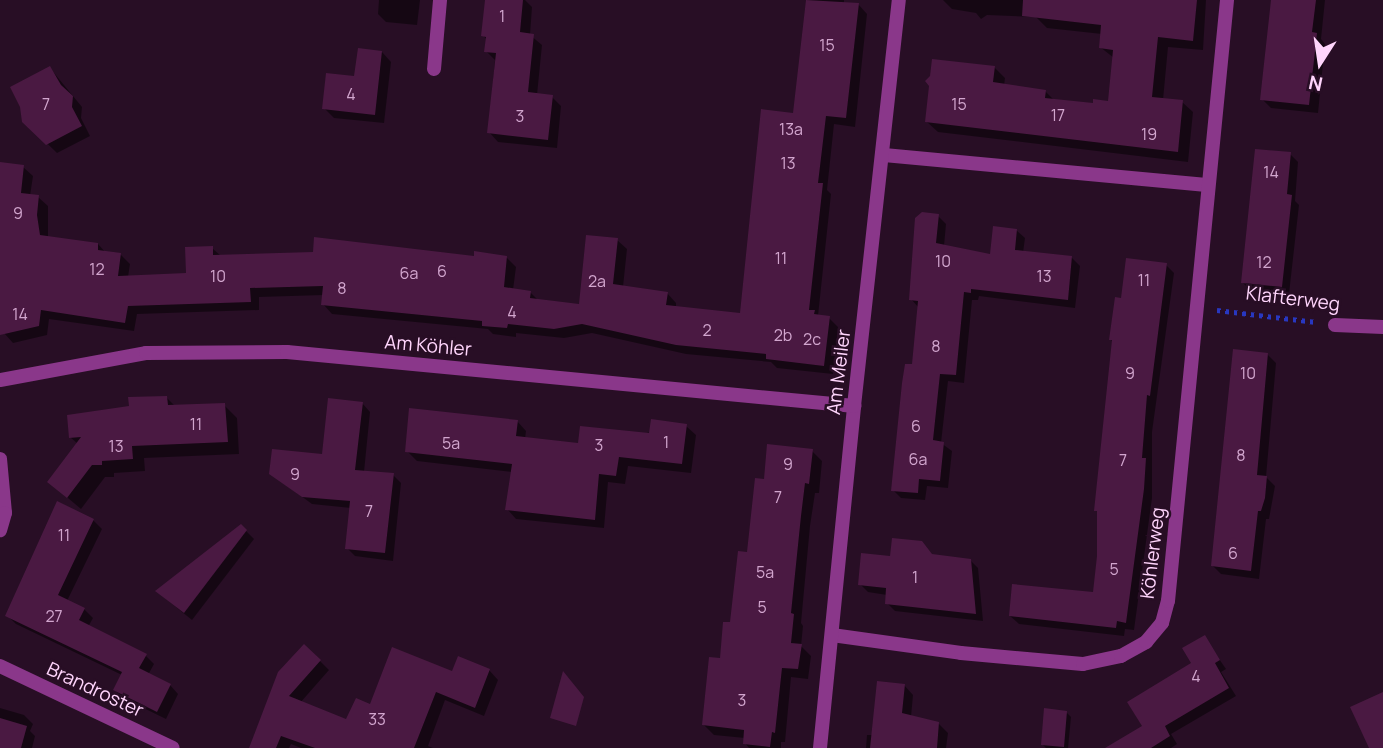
<!DOCTYPE html>
<meta charset="utf-8">
<style>
body{margin:0}
#map{position:relative;width:1383px;height:748px;overflow:hidden;background:#280e25;font-family:Manrope,sans-serif}
div>[style]{position:absolute}
[style*='--x']{left:calc(var(--x)*1px);top:calc(var(--y)*1px);width:calc(var(--w)*1px);rotate:calc(var(--a)*1deg)}
.shadow>*{inset:0;background:#0007}
.building>*{inset:0;background:#4a1942}
.path>*{height:4.5px;margin-top:-2.25px;transform-origin:0;background:repeating-linear-gradient(90deg,#2837c0 0 3.5px,transparent 0 8.5px)}
.minor>*{height:14px;margin:-7px;padding:0 7px;transform-origin:7px;border-radius:7px;background:#8a378a}
.tertiary>*{height:14px;margin:-7px;padding:0 7px;transform-origin:7px;border-radius:7px;background:#8a378a}
span{translate:-50% -50%;white-space:nowrap;text-align:center;line-height:1.15;-webkit-text-stroke:5px #280e25;paint-order:stroke}
.number-label{font-size:16px;color:#d2a6ce}
.number-label span{-webkit-text-stroke-width:0}
.street-label{font-size:19px;color:#ffd5fc}
.north{position:absolute;left:1285px;top:28px;width:70px;height:70px;-webkit-text-stroke:5px #280e25;paint-order:stroke;rotate:192deg;font-size:19px;font-weight:700;line-height:28px;text-align:center;color:#ffd5fc}
.north::after{content:'';display:block;margin:auto;width:24px;height:32px;background:#ffd5fc;clip-path:polygon(50% 0,100% 100%,50% 72%,0 100%)}
</style>
<div id="map">
<div class="shadow">
<div style="clip-path:polygon(379px 0,420px 0,417px 25px,386px 22px,378px 14px)"></div>
<div style="clip-path:polygon(486px 0,525px 0,532px 7px,530px 35px,542px 45px,537px 95px,552px 97px,561px 106px,557px 148px,498px 142px,489px 132px,495px 60px,486px 51px,487px 40px,483px 35px)"></div>
<div style="clip-path:polygon(807px 0,844px 0,844px 3px,858px 4px,867px 14px,855px 127px,834px 124px,827px 190px,831px 194px,818px 316px,829px 318px,838px 327px,833px 374px,777px 368px,771px 362px,686px 354px,592px 333px,564px 338px,516px 333px,516px 337px,493px 334px,488px 329px,332px 314px,323px 304px,324px 295px,259px 297px,259px 310px,137px 314px,134px 331px,49px 319px,47px 335px,13px 343px,4px 333px,0 323px,0 164px,23px 167px,33px 176px,30px 196px,38px 197px,48px 206px,48px 237px,98px 244px,106px 253px,121px 255px,130px 264px,128px 277px,187px 274px,212px 248px,221px 256px,507px 258px,516px 267px,513px 290px,530px 292px,539px 301px,580px 306px,617px 240px,627px 249px,623px 287px,667px 293px,676px 303px,676px 308px,742px 315px,794px 115px)"></div>
<div style="clip-path:polygon(943px 0,1206px 0,1203px 50px,1168px 47px,1163px 100px,1182px 102px,1193px 112px,1188px 162px,938px 132px,927px 122px,994px 67px,1005px 78px,1004px 86px,1045px 91px,1055px 101px,1094px 105px,1109px 103px,1114px 58px,1100px 47px,1102px 34px,1047px 28px,1036px 17px,987px 15px,981px 19px,976px 13px,952px 9px)"></div>
<div style="clip-path:polygon(1272px 0,1325px 0,1321px 39px,1325px 44px,1318px 113px,1271px 108px,1262px 99px)"></div>
<div style="clip-path:polygon(382px 52px,391px 62px,384px 123px,334px 118px,324px 108px)"></div>
<div style="clip-path:polygon(50px 68px,82px 107px,81px 118px,90px 136px,57px 153px,24px 121px)"></div>
<div style="clip-path:polygon(1290px 154px,1298px 162px,1295px 201px,1299px 205px,1289px 294px,1251px 291px,1243px 283px)"></div>
<div style="clip-path:polygon(938px 216px,946px 224px,944px 246px,992px 257px,1016px 230px,1025px 238px,1023px 253px,1072px 258px,1080px 266px,1075px 308px,979px 296px,978px 300px,972px 300px,964px 383px,948px 381px,941px 443px,952px 451px,948px 488px,927px 486px,925px 500px,901px 498px,893px 490px,914px 366px,919px 308px,911px 299px)"></div>
<div style="clip-path:polygon(1166px 265px,1174px 273px,1152px 432px,1152px 498px,1134px 630px,1125px 629px,1124px 636px,1019px 624px,1010px 616px,1095px 594px,1099px 556px,1099px 514px,1096px 510px,1114px 342px,1111px 340px,1123px 300px)"></div>
<div style="clip-path:polygon(1267px 354px,1276px 363px,1266px 477px,1275px 486px,1269px 519px,1266px 519px,1259px 579px,1221px 574px,1213px 566px)"></div>
<div style="clip-path:polygon(166px 397px,175px 406px,224px 405px,237px 418px,239px 454px,144px 458px,145px 471px,114px 473px,114px 477px,105px 477px,81px 509px,49px 482px,78px 444px,70px 437px)"></div>
<div style="clip-path:polygon(362px 403px,370px 412px,364px 472px,393px 475px,401px 483px,393px 561px,355px 556px,347px 548px,351px 508px,312px 504px,271px 474px,324px 456px)"></div>
<div style="clip-path:polygon(517px 421px,526px 431px,525px 439px,579px 445px,686px 426px,696px 435px,691px 473px,628px 466px,625px 484px,608px 482px,604px 528px,516px 519px,507px 509px,512px 472px,417px 461px,407px 451px)"></div>
<div style="clip-path:polygon(812px 451px,822px 461px,819px 493px,815px 493px,810px 526px,801px 623px,803px 626px,801px 646px,811px 656px,808px 679px,791px 677px,785px 742px,781px 742px,781px 748px,749px 748px,745px 743px,745px 738px,714px 735px,704px 725px,732px 624px,765px 481px)"></div>
<div style="clip-path:polygon(93px 520px,102px 529px,67px 601px,84px 609px,93px 618px,88px 627px,146px 656px,154px 664px,148px 675px,170px 685px,178px 694px,166px 719px,123px 698px,115px 690px,122px 675px,16px 624px,7px 615px)"></div>
<div style="clip-path:polygon(241px 526px,254px 539px,192px 620px,166px 599px)"></div>
<div style="clip-path:polygon(933px 556px,970px 560px,978px 568px,983px 621px,895px 611px,887px 603px,887px 595px,868px 592px,860px 584px)"></div>
<div style="clip-path:polygon(1204px 637px,1226px 669px,1221px 672px,1236px 696px,1171px 734px,1177px 744px,1171px 748px,1125px 748px,1193px 664px)"></div>
<div style="clip-path:polygon(320px 661px,329px 670px,300px 703px,346px 721px,371px 706px,453px 674px,489px 670px,498px 680px,484px 716px,445px 700px,428px 746px,433px 748px,301px 748px,291px 744px,289px 748px,251px 748px,280px 673px)"></div>
<div style="clip-path:polygon(904px 685px,913px 695px,911px 717px,939px 724px,948px 733px,946px 748px,866px 748px,867px 735px,873px 735px)"></div>
<div style="clip-path:polygon(0 708px,24px 715px,33px 724px,30px 731px,35px 736px,32px 748px,0 748px)"></div>
<div style="clip-path:polygon(1067px 713px,1071px 717px,1068px 748px,1046px 748px,1042px 744px)"></div>
</div>
<div class="building">
<div style="clip-path:polygon(485px 0,523px 0,520px 32px,534px 34px,528px 92px,553px 95px,548px 140px,487px 133px,496px 53px,484px 52px,486px 37px,481px 36px)"></div>
<div style="clip-path:polygon(806px 0,859px 3px,846px 118px,826px 116px,818px 183px,823px 183px,809px 310px,815px 310px,814px 314px,830px 316px,824px 366px,766px 359px,766px 354px,676px 345px,582px 324px,554px 329px,508px 324px,507px 328px,482px 326px,482px 321px,321px 305px,323px 286px,250px 288px,251px 302px,128px 306px,125px 323px,41px 310px,39px 326px,0 335px,0 162px,24px 165px,21px 193px,39px 195px,37px 215px,40px 235px,98px 243px,98px 250px,121px 253px,118px 276px,186px 273px,185px 247px,213px 246px,213px 255px,313px 252px,314px 237px,474px 256px,474px 251px,507px 256px,504px 287px,531px 291px,530px 298px,579px 304px,586px 235px,618px 238px,613px 284px,668px 292px,666px 305px,740px 313px,761px 109px,793px 113px)"></div>
<div style="clip-path:polygon(1023px 0,1197px 0,1193px 41px,1158px 37px,1152px 97px,1183px 100px,1178px 152px,925px 122px,929px 86px,925px 81px,930px 76px,932px 59px,995px 66px,993px 82px,1046px 90px,1045px 98px,1093px 103px,1093px 99px,1108px 101px,1113px 50px,1099px 48px,1101px 25px,1022px 16px)"></div>
<div style="clip-path:polygon(1271px 0,1316px 0,1312px 32px,1317px 33px,1309px 105px,1260px 100px)"></div>
<div style="clip-path:polygon(358px 48px,382px 51px,375px 115px,322px 109px,326px 73px,354px 76px)"></div>
<div style="clip-path:polygon(50px 66px,61px 85px,73px 96px,72px 107px,82px 126px,46px 145px,22px 122px,20px 107px,10px 87px)"></div>
<div style="clip-path:polygon(1255px 149px,1291px 152px,1287px 194px,1292px 195px,1282px 287px,1241px 283px)"></div>
<div style="clip-path:polygon(922px 212px,939px 214px,936px 243px,990px 254px,993px 226px,1017px 229px,1015px 250px,1072px 256px,1068px 300px,971px 289px,971px 293px,964px 292px,956px 375px,940px 374px,933px 440px,944px 442px,940px 481px,919px 479px,918px 493px,891px 491px,902px 383px,905px 364px,912px 364px,918px 301px,909px 300px,915px 218px)"></div>
<div style="clip-path:polygon(1126px 258px,1167px 263px,1150px 396px,1147px 395px,1142px 458px,1146px 458px,1144px 489px,1126px 623px,1117px 621px,1116px 628px,1009px 616px,1012px 584px,1093px 592px,1097px 556px,1097px 511px,1094px 511px,1112px 340px,1109px 340px,1115px 297px,1121px 298px)"></div>
<div style="clip-path:polygon(1233px 349px,1268px 353px,1257px 475px,1267px 476px,1265px 498px,1261px 511px,1258px 511px,1251px 571px,1211px 566px)"></div>
<div style="clip-path:polygon(167px 396px,168px 405px,225px 403px,228px 442px,132px 446px,133px 459px,102px 461px,102px 465px,92px 465px,67px 498px,47px 482px,81px 437px,69px 438px,67px 415px,129px 406px,128px 397px)"></div>
<div style="clip-path:polygon(328px 398px,363px 402px,355px 470px,394px 473px,385px 553px,345px 549px,350px 501px,302px 497px,269px 474px,272px 449px,322px 454px)"></div>
<div style="clip-path:polygon(409px 408px,518px 420px,516px 436px,578px 443px,580px 426px,649px 433px,651px 419px,687px 424px,682px 464px,619px 457px,616px 476px,599px 474px,595px 520px,505px 510px,512px 464px,405px 452px)"></div>
<div style="clip-path:polygon(767px 444px,813px 449px,809px 484px,805px 483px,801px 516px,791px 613px,794px 614px,791px 643px,802px 644px,798px 669px,782px 668px,775px 733px,772px 732px,770px 747px,743px 744px,744px 730px,702px 725px,709px 657px,720px 658px,723px 622px,730px 622px,738px 551px,747px 552px,755px 478px,764px 479px)"></div>
<div style="clip-path:polygon(57px 501px,94px 519px,58px 595px,85px 608px,79px 620px,147px 654px,139px 668px,171px 684px,157px 712px,113px 690px,122px 672px,5px 616px)"></div>
<div style="clip-path:polygon(241px 524px,247px 530px,184px 613px,155px 591px)"></div>
<div style="clip-path:polygon(892px 538px,922px 541px,932px 554px,971px 559px,976px 614px,885px 604px,886px 588px,858px 585px,861px 553px,890px 556px)"></div>
<div style="clip-path:polygon(1205px 635px,1220px 660px,1215px 663px,1229px 688px,1165px 726px,1170px 736px,1151px 748px,1105px 748px,1142px 726px,1127px 702px,1191px 663px,1182px 648px)"></div>
<div style="clip-path:polygon(304px 644px,321px 660px,289px 696px,346px 719px,356px 698px,370px 704px,392px 647px,452px 671px,458px 656px,490px 669px,475px 708px,436px 692px,414px 748px,315px 748px,281px 736px,276px 748px,249px 748px,278px 672px)"></div>
<div style="clip-path:polygon(563px 671px,584px 697px,576px 726px,550px 718px)"></div>
<div style="clip-path:polygon(877px 681px,905px 684px,902px 713px,939px 722px,937px 748px,870px 748px)"></div>
<div style="clip-path:polygon(1383px 692px,1383px 748px,1369px 748px,1350px 707px)"></div>
<div style="clip-path:polygon(1044px 708px,1067px 711px,1064px 747px,1041px 745px)"></div>
<div style="clip-path:polygon(0 718px,27px 726px,21px 748px,0 748px)"></div>
</div>
<div class="path">
<div style="--x:1217;--y:310;--w:100;--a:6.9"></div>
</div>
<div class="minor">
<div style="--x:434;--y:69;--w:69;--a:-85"></div>
<div style="--x:884;--y:155;--w:324;--a:5.3"></div>
<div style="--x:1335;--y:325;--w:48;--a:2.4"></div>
<div style="--x:0;--y:380;--w:148;--a:-10.5"></div>
<div style="--x:146;--y:353;--w:141;--a:-0.4"></div>
<div style="--x:287;--y:352;--w:570;--a:5.44"></div>
<div style="--x:0;--y:459;--w:54;--a:84.7"></div>
<div style="--x:5;--y:513;--w:18;--a:106"></div>
<div style="--x:832;--y:635;--w:130;--a:7.9"></div>
<div style="--x:961;--y:653;--w:122;--a:5.2"></div>
<div style="--x:1083;--y:664;--w:39;--a:-12"></div>
<div style="--x:1121;--y:656;--w:29;--a:-29"></div>
<div style="--x:1146;--y:642;--w:25;--a:-50"></div>
<div style="--x:1162;--y:623;--w:23;--a:-75"></div>
<div style="--x:1168;--y:601;--w:604;--a:-84.39"></div>
<div style="--x:820;--y:748;--w:344;--a:-84.3"></div>
<div style="--x:854;--y:406;--w:408;--a:-83.7"></div>
</div>
<div class="tertiary">
<div style="--x:0;--y:666;--w:191;--a:25.4"></div>
</div>
<div class="number-label">
<span style="left:502px;top:16px">1</span>
<span style="left:827px;top:45px">15</span>
<span style="left:351px;top:94px">4</span>
<span style="left:46px;top:104px">7</span>
<span style="left:959px;top:104px">15</span>
<span style="left:1058px;top:115px">17</span>
<span style="left:520px;top:116px">3</span>
<span style="left:791px;top:129px">13a</span>
<span style="left:1149px;top:134px">19</span>
<span style="left:788px;top:163px">13</span>
<span style="left:1271px;top:172px">14</span>
<span style="left:18px;top:213px">9</span>
<span style="left:781px;top:258px">11</span>
<span style="left:943px;top:261px">10</span>
<span style="left:1264px;top:262px">12</span>
<span style="left:97px;top:269px">12</span>
<span style="left:442px;top:271px">6</span>
<span style="left:409px;top:273px">6a</span>
<span style="left:218px;top:276px">10</span>
<span style="left:1044px;top:276px">13</span>
<span style="left:1144px;top:280px">11</span>
<span style="left:597px;top:281px">2a</span>
<span style="left:342px;top:288px">8</span>
<span style="left:512px;top:312px">4</span>
<span style="left:20px;top:314px">14</span>
<span style="left:707px;top:330px">2</span>
<span style="left:783px;top:335px">2b</span>
<span style="left:812px;top:339px">2c</span>
<span style="left:936px;top:346px">8</span>
<span style="left:1130px;top:373px">9</span>
<span style="left:1248px;top:373px">10</span>
<span style="left:196px;top:424px">11</span>
<span style="left:916px;top:426px">6</span>
<span style="left:666px;top:442px">1</span>
<span style="left:451px;top:443px">5a</span>
<span style="left:599px;top:445px">3</span>
<span style="left:116px;top:446px">13</span>
<span style="left:1241px;top:455px">8</span>
<span style="left:918px;top:459px">6a</span>
<span style="left:1123px;top:460px">7</span>
<span style="left:788px;top:464px">9</span>
<span style="left:295px;top:474px">9</span>
<span style="left:778px;top:497px">7</span>
<span style="left:369px;top:511px">7</span>
<span style="left:64px;top:535px">11</span>
<span style="left:1233px;top:553px">6</span>
<span style="left:1114px;top:569px">5</span>
<span style="left:765px;top:572px">5a</span>
<span style="left:915px;top:577px">1</span>
<span style="left:762px;top:607px">5</span>
<span style="left:54px;top:616px">27</span>
<span style="left:1196px;top:676px">4</span>
<span style="left:742px;top:700px">3</span>
<span style="left:377px;top:719px">33</span>
</div>
<div class="street-label">
<span style="left:1293px;top:299px;rotate:7deg">Klafterweg</span>
<span style="left:428px;top:346px;rotate:5deg">Am Köhler</span>
<span style="left:839px;top:372px;rotate:-83deg">Am Meiler</span>
<span style="left:1153px;top:553px;rotate:-83deg">Köhlerweg</span>
<span style="left:95px;top:690px;rotate:25deg">Brandroster</span>
</div>
<div class="north">N</div>
</div>
